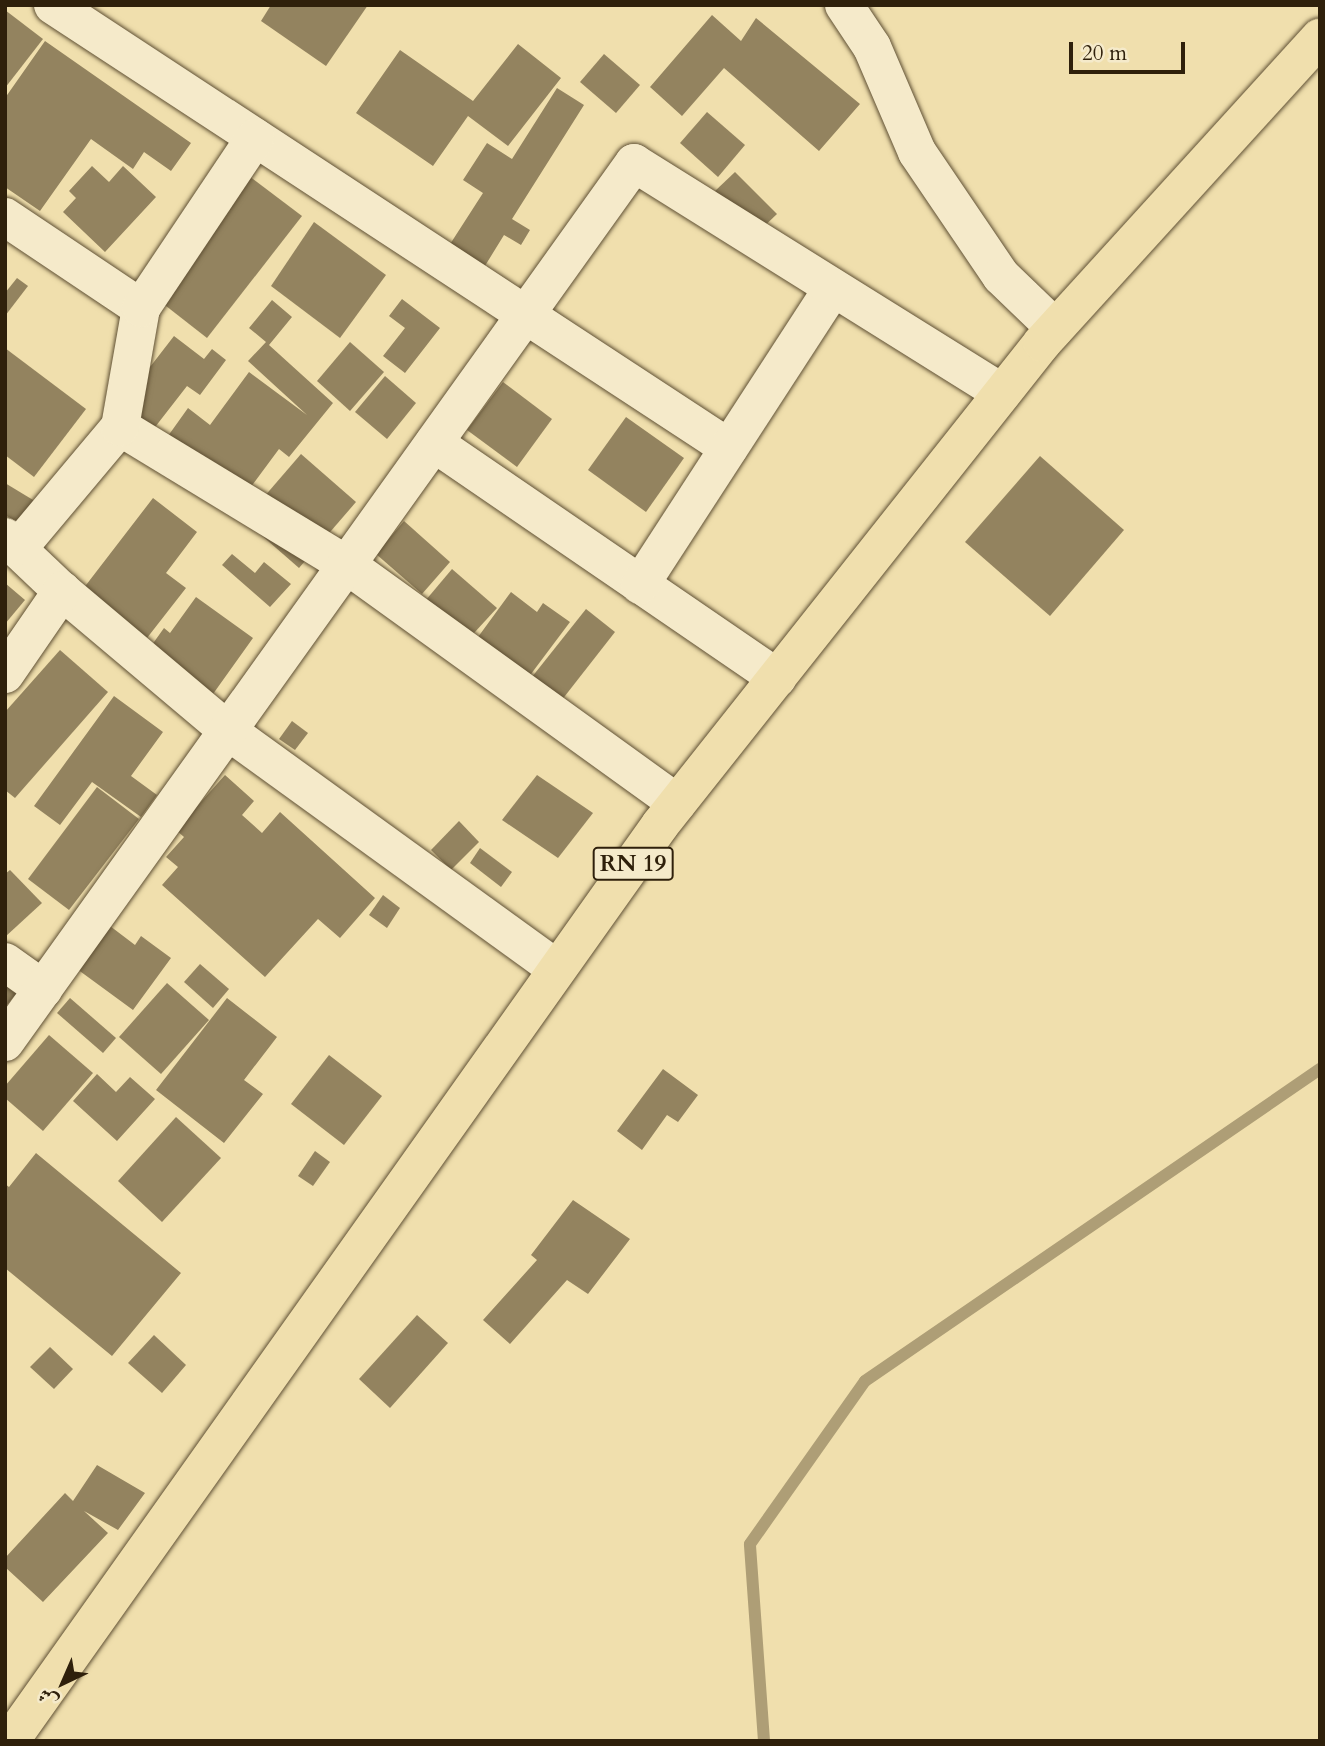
<!DOCTYPE html>
<meta charset="utf-8">
<style>
body{margin:0}
#map{position:relative;width:1325px;height:1746px;overflow:hidden;background:#f0dfad;font-family:Cardo,Amiri,serif}
div>[style]{position:absolute}
[style*='--x']{left:calc(var(--x)*1px);top:calc(var(--y)*1px);width:calc(var(--w)*1px);rotate:calc(var(--a)*1deg)}
.stream>*{height:12px;margin:-6px;padding:0 6px;transform-origin:6px;border-radius:6px;background:#ae9e76}
.building>*{inset:0;background:#93835f}
.roads{filter:drop-shadow(0 0 2px #5f5034) drop-shadow(0 0 2px #5f5034)}
.minor>*{height:38px;margin:-19px;padding:0 19px;transform-origin:19px;border-radius:19px;background:#f5eaca}
.major>*{height:38px;margin:-19px;padding:0 19px;transform-origin:19px;border-radius:19px;background:#f0dfad}
span{translate:-50% -50%;white-space:nowrap;text-align:center;line-height:1.15;-webkit-text-stroke:5px #f5eaca;paint-order:stroke}
.shield-label span{padding:2px 5px;background:#f5eaca;border:2px solid;border-radius:5px;-webkit-text-stroke-width:0}
.shield-label{font-size:23px;color:#2f200b;font-weight:700}
.frame{position:absolute;inset:0;border:7px solid #2f200b;pointer-events:none}
.north{position:absolute;left:28px;top:1648px;width:70px;height:70px;-webkit-text-stroke:5px #f5eaca;paint-order:stroke;rotate:224deg;font-size:19px;font-weight:700;line-height:28px;text-align:center;color:#2f200b}
.north::after{content:'';display:block;margin:auto;width:24px;height:32px;background:#2f200b;clip-path:polygon(50% 0,100% 100%,50% 72%,0 100%)}
.scale{position:absolute;left:1069px;top:42px;width:116px;height:32px;box-sizing:border-box;border:4px solid #2f200b;border-top:0;padding-left:9px;font-size:21px;line-height:24px;white-space:nowrap;color:#2f200b;-webkit-text-stroke:5px #f5eaca;paint-order:stroke}
</style>
<div id="map">
<div class="stream">
<div style="--x:764;--y:1741;--w:197;--a:-94.1"></div>
<div style="--x:750;--y:1544;--w:199;--a:-54.8"></div>
<div style="--x:865;--y:1381;--w:552;--a:-34.44"></div>
</div>
<div class="building">
<div style="clip-path:polygon(271px 5px,368px 5px,326px 66px,261px 21px)"></div>
<div style="clip-path:polygon(5px 10px,43px 39px,5px 88px)"></div>
<div style="clip-path:polygon(712px 15px,741px 41px,756px 18px,860px 104px,819px 151px,724px 68px,682px 116px,650px 87px)"></div>
<div style="clip-path:polygon(45px 41px,191px 143px,171px 171px,144px 152px,133px 169px,91px 139px,40px 211px,5px 187px,5px 98px)"></div>
<div style="clip-path:polygon(518px 44px,561px 78px,508px 146px,468px 116px,433px 166px,356px 113px,400px 50px,473px 101px)"></div>
<div style="clip-path:polygon(604px 54px,640px 85px,616px 113px,580px 82px)"></div>
<div style="clip-path:polygon(557px 88px,584px 105px,512px 219px,530px 230px,521px 245px,504px 235px,480px 274px,445px 252px,483px 193px,463px 180px,487px 143px,512px 159px)"></div>
<div style="clip-path:polygon(707px 112px,745px 145px,718px 177px,680px 143px)"></div>
<div style="clip-path:polygon(92px 166px,109px 182px,123px 166px,156px 197px,105px 252px,63px 212px,76px 198px,69px 191px)"></div>
<div style="clip-path:polygon(241px 170px,302px 216px,207px 338px,152px 295px)"></div>
<div style="clip-path:polygon(735px 172px,777px 214px,757px 233px,715px 191px)"></div>
<div style="clip-path:polygon(314px 222px,386px 275px,340px 338px,271px 286px)"></div>
<div style="clip-path:polygon(17px 278px,28px 286px,5px 316px,5px 293px)"></div>
<div style="clip-path:polygon(402px 299px,440px 328px,405px 373px,383px 356px,405px 328px,389px 316px)"></div>
<div style="clip-path:polygon(272px 300px,292px 317px,269px 345px,333px 403px,289px 457px,279px 449px,230px 515px,153px 457px,188px 408px,210px 425px,249px 372px,307px 415px,248px 361px,266px 342px,249px 328px)"></div>
<div style="clip-path:polygon(174px 336px,204px 359px,212px 349px,226px 360px,200px 395px,187px 386px,145px 440px,133px 389px)"></div>
<div style="clip-path:polygon(350px 342px,384px 372px,350px 411px,317px 381px)"></div>
<div style="clip-path:polygon(5px 348px,86px 409px,34px 477px,5px 455px)"></div>
<div style="clip-path:polygon(385px 376px,416px 403px,387px 439px,355px 412px)"></div>
<div style="clip-path:polygon(503px 382px,552px 419px,517px 467px,467px 430px)"></div>
<div style="clip-path:polygon(626px 417px,684px 458px,646px 512px,588px 470px)"></div>
<div style="clip-path:polygon(301px 454px,356px 502px,299px 568px,244px 520px)"></div>
<div style="clip-path:polygon(1040px 456px,1124px 530px,1050px 616px,965px 542px)"></div>
<div style="clip-path:polygon(5px 483px,43px 506px,29px 529px,5px 515px)"></div>
<div style="clip-path:polygon(153px 498px,197px 532px,166px 573px,186px 588px,147px 638px,131px 625px,63px 615px)"></div>
<div style="clip-path:polygon(404px 521px,450px 562px,422px 594px,376px 554px)"></div>
<div style="clip-path:polygon(232px 554px,255px 573px,264px 562px,291px 584px,270px 607px,222px 565px)"></div>
<div style="clip-path:polygon(452px 569px,497px 608px,463px 645px,420px 607px)"></div>
<div style="clip-path:polygon(5px 583px,25px 600px,5px 624px)"></div>
<div style="clip-path:polygon(511px 592px,537px 612px,543px 603px,570px 622px,522px 686px,470px 648px)"></div>
<div style="clip-path:polygon(196px 597px,253px 638px,203px 708px,139px 663px,164px 628px,170px 633px)"></div>
<div style="clip-path:polygon(586px 609px,615px 632px,554px 710px,524px 687px)"></div>
<div style="clip-path:polygon(60px 650px,108px 692px,15px 798px,5px 790px,5px 712px)"></div>
<div style="clip-path:polygon(114px 696px,163px 732px,131px 776px,157px 795px,141px 817px,92px 782px,60px 825px,34px 806px)"></div>
<div style="clip-path:polygon(292px 721px,308px 733px,295px 750px,279px 739px)"></div>
<div style="clip-path:polygon(225px 775px,254px 801px,242px 815px,262px 833px,280px 812px,375px 898px,340px 938px,318px 919px,265px 977px,162px 885px,178px 867px,166px 857px,184px 837px,176px 830px)"></div>
<div style="clip-path:polygon(537px 775px,593px 813px,558px 858px,502px 820px)"></div>
<div style="clip-path:polygon(97px 787px,139px 819px,69px 910px,28px 879px)"></div>
<div style="clip-path:polygon(459px 821px,479px 842px,451px 870px,431px 850px)"></div>
<div style="clip-path:polygon(480px 848px,512px 872px,501px 887px,470px 863px)"></div>
<div style="clip-path:polygon(10px 870px,42px 903px,5px 937px,5px 874px)"></div>
<div style="clip-path:polygon(383px 895px,400px 908px,387px 928px,369px 915px)"></div>
<div style="clip-path:polygon(110px 926px,135px 945px,141px 936px,171px 958px,133px 1010px,77px 969px)"></div>
<div style="clip-path:polygon(200px 964px,229px 989px,213px 1008px,184px 982px)"></div>
<div style="clip-path:polygon(167px 983px,209px 1020px,161px 1074px,119px 1037px)"></div>
<div style="clip-path:polygon(5px 985px,16px 994px,5px 1007px)"></div>
<div style="clip-path:polygon(70px 998px,116px 1038px,103px 1053px,57px 1013px)"></div>
<div style="clip-path:polygon(227px 998px,277px 1037px,244px 1080px,263px 1094px,224px 1143px,156px 1090px)"></div>
<div style="clip-path:polygon(49px 1035px,93px 1073px,43px 1131px,5px 1098px,5px 1086px)"></div>
<div style="clip-path:polygon(329px 1055px,382px 1096px,344px 1145px,291px 1104px)"></div>
<div style="clip-path:polygon(663px 1069px,698px 1095px,678px 1122px,667px 1115px,642px 1150px,617px 1131px)"></div>
<div style="clip-path:polygon(97px 1074px,116px 1092px,130px 1077px,155px 1099px,117px 1141px,73px 1101px)"></div>
<div style="clip-path:polygon(176px 1117px,221px 1158px,162px 1222px,118px 1181px)"></div>
<div style="clip-path:polygon(315px 1151px,330px 1162px,313px 1186px,298px 1176px)"></div>
<div style="clip-path:polygon(36px 1153px,181px 1273px,112px 1356px,5px 1268px,5px 1184px,9px 1187px)"></div>
<div style="clip-path:polygon(573px 1200px,630px 1239px,588px 1294px,567px 1280px,510px 1344px,483px 1320px,537px 1260px,531px 1255px)"></div>
<div style="clip-path:polygon(417px 1315px,448px 1343px,390px 1408px,359px 1379px)"></div>
<div style="clip-path:polygon(154px 1335px,186px 1365px,162px 1393px,128px 1363px)"></div>
<div style="clip-path:polygon(50px 1347px,73px 1369px,54px 1389px,30px 1367px)"></div>
<div style="clip-path:polygon(97px 1465px,145px 1493px,118px 1530px,84px 1511px,108px 1533px,43px 1602px,5px 1567px,5px 1558px,65px 1493px,73px 1501px)"></div>
</div>
<div class="roads">
<div class="minor">
<div style="--x:53;--y:5;--w:808;--a:33.24"></div>
<div style="--x:844;--y:5;--w:50;--a:56.3"></div>
<div style="--x:872;--y:47;--w:114;--a:66.8"></div>
<div style="--x:917;--y:152;--w:150;--a:55.9"></div>
<div style="--x:1001;--y:276;--w:75;--a:43.9"></div>
<div style="--x:5;--y:217;--w:164;--a:33.8"></div>
<div style="--x:120;--y:427;--w:266;--a:31.3"></div>
<div style="--x:347;--y:565;--w:407;--a:35.8"></div>
<div style="--x:434;--y:443;--w:416;--a:34.4"></div>
<div style="--x:5;--y:537;--w:79;--a:43.5"></div>
<div style="--x:62;--y:591;--w:217;--a:40.1"></div>
<div style="--x:228;--y:731;--w:406;--a:35.9"></div>
<div style="--x:20;--y:546;--w:155;--a:-50"></div>
<div style="--x:120;--y:427;--w:121;--a:-80"></div>
<div style="--x:141;--y:308;--w:205;--a:-56.2"></div>
<div style="--x:640;--y:585;--w:354;--a:-57"></div>
<div style="--x:5;--y:674;--w:101;--a:-55.5"></div>
<div style="--x:5;--y:962;--w:47;--a:35.4"></div>
<div style="--x:5;--y:1042;--w:1081;--a:-54.41"></div>
<div style="--x:634;--y:163;--w:434;--a:32"></div>
</div>
<div class="major">
<div style="--x:10;--y:1741;--w:1123;--a:-54.64"></div>
<div style="--x:660;--y:825;--w:615;--a:-51.6"></div>
<div style="--x:1042;--y:343;--w:413;--a:-47.7"></div>
</div>
</div>
<div class="shield-label">
<span style="left:633px;top:864px">RN 19</span>
</div>
<div class="frame"></div>
<div class="north">ش</div>
<div class="scale">20 m</div>
</div>
